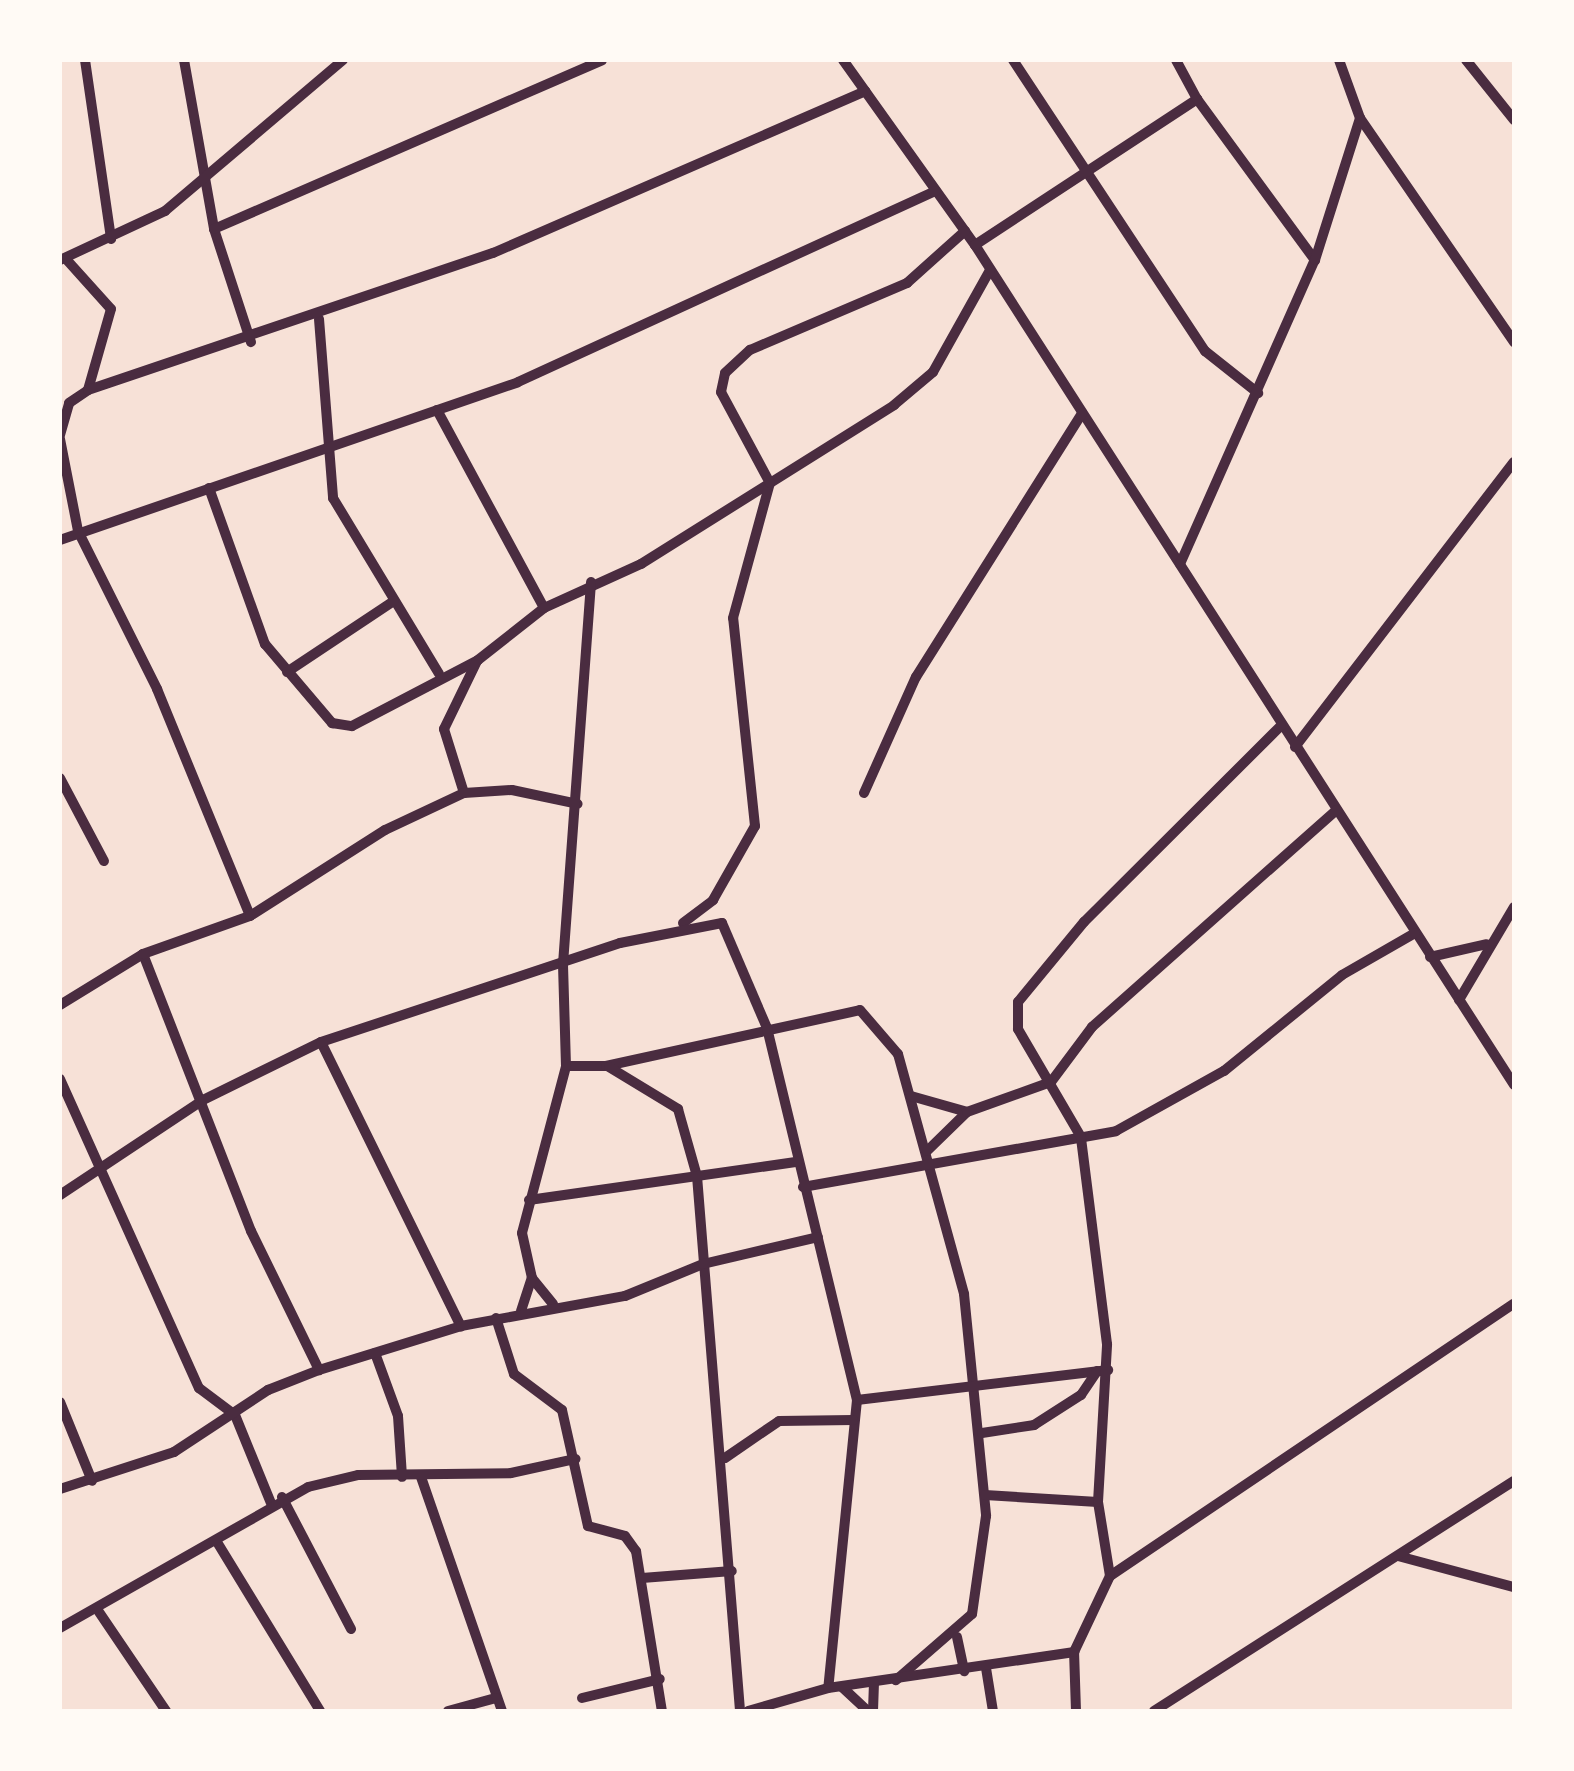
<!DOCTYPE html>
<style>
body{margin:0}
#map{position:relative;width:1574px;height:1771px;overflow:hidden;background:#f7e1d7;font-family:Georgia,serif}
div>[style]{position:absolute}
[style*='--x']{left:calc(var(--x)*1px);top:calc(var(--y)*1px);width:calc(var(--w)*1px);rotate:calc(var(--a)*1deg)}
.minor>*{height:10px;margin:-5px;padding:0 5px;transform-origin:5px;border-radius:5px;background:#4a2c40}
span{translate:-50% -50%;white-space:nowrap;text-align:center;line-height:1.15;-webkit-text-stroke:10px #fffaf5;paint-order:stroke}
.frame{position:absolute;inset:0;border:62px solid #fffaf5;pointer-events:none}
</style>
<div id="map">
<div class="minor">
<div style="--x:85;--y:60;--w:181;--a:81.7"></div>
<div style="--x:184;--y:60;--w:172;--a:79.9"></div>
<div style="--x:214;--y:229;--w:119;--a:71.9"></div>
<div style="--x:843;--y:60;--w:227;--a:54.5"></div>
<div style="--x:975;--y:245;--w:998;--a:57.31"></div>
<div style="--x:1013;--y:60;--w:349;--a:56.6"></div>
<div style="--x:1205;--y:351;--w:68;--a:38.4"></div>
<div style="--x:1339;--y:60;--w:62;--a:70.1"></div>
<div style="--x:1360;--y:118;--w:272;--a:55.5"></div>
<div style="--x:1466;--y:60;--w:77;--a:51.3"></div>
<div style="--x:1197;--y:99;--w:200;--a:53.8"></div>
<div style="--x:214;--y:229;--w:423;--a:-23.5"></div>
<div style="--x:975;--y:245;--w:266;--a:-33.3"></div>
<div style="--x:1197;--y:99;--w:44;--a:-118.3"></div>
<div style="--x:66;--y:259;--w:67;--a:48"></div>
<div style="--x:111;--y:309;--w:84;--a:105.9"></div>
<div style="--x:60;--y:260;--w:116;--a:-25"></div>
<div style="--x:165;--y:211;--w:233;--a:-40.3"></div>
<div style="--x:319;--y:319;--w:180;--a:85.5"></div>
<div style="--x:333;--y:498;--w:205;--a:58.9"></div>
<div style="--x:437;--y:410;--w:225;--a:61.6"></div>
<div style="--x:60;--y:435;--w:33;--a:-74"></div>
<div style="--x:69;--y:403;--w:23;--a:-34"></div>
<div style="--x:88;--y:390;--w:428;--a:-18.7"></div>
<div style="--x:493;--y:253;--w:406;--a:-23.5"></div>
<div style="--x:60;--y:439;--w:94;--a:78.9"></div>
<div style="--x:78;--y:531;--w:177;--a:63.4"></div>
<div style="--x:157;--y:689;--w:245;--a:67.7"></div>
<div style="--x:209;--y:488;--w:166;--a:70.3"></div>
<div style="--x:265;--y:644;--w:104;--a:49.7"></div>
<div style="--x:332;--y:723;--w:20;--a:9"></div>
<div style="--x:352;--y:726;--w:142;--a:-27.6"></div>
<div style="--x:478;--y:660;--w:84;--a:-38.2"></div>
<div style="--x:544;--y:608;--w:107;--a:-24.4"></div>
<div style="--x:641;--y:564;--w:299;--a:-32.1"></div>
<div style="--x:894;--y:405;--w:51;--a:-40.2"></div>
<div style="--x:933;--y:372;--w:117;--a:-60.8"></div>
<div style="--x:60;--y:540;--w:484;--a:-19"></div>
<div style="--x:518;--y:382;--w:459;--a:-24.6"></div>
<div style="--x:1180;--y:564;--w:333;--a:-66.1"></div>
<div style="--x:1315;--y:260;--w:149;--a:-72.4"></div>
<div style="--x:287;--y:672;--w:128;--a:-33.6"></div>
<div style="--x:1295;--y:747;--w:359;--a:-52.5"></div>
<div style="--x:60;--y:778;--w:94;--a:62.1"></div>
<div style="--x:464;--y:793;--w:67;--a:-107.4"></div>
<div style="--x:444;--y:729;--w:76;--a:-64.1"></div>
<div style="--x:864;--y:793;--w:127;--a:-65.9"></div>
<div style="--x:916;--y:677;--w:312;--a:-57.8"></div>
<div style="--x:683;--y:923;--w:38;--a:-37"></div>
<div style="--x:713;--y:900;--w:85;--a:-60.4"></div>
<div style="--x:755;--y:826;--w:209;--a:-96"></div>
<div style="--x:733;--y:618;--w:140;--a:-74.7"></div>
<div style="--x:770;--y:483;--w:103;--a:-118.3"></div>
<div style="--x:721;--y:392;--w:19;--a:-78"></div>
<div style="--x:725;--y:373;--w:34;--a:-43"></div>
<div style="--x:750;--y:350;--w:171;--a:-23.1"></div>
<div style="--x:907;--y:283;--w:78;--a:-41.9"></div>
<div style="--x:143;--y:954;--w:297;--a:68.7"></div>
<div style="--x:251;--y:1231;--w:155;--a:63.9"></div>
<div style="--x:1430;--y:957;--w:58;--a:-12.8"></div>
<div style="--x:1459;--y:1000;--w:108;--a:-59.4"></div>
<div style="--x:60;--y:1005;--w:97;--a:-31.6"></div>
<div style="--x:143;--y:954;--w:114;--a:-19.6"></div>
<div style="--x:250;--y:916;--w:160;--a:-32.5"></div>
<div style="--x:385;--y:830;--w:87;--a:-25.1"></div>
<div style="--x:464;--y:793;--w:48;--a:-3.6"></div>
<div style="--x:512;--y:790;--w:67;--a:12"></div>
<div style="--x:321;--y:1042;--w:317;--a:63.8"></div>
<div style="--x:566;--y:1066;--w:40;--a:0"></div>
<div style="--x:606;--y:1066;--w:260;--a:-12.4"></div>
<div style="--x:860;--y:1010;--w:58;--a:49.2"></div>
<div style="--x:898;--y:1054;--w:249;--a:74.6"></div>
<div style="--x:964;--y:1294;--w:223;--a:84.3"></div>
<div style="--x:986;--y:1516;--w:99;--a:98.1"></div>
<div style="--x:972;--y:1614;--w:101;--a:139"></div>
<div style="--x:609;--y:1067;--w:81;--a:31.3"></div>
<div style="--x:678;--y:1109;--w:70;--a:74.2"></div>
<div style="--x:697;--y:1176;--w:537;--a:85.4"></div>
<div style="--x:60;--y:1079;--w:339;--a:65.8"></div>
<div style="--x:199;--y:1388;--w:45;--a:36.9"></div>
<div style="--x:235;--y:1415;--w:95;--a:67.8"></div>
<div style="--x:911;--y:1096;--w:58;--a:15.9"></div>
<div style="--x:927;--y:1151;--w:56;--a:-44.3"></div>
<div style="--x:967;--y:1112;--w:89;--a:-19.7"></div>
<div style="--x:1051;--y:1082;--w:69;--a:-53.3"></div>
<div style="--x:1092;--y:1027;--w:327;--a:-41.6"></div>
<div style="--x:803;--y:1187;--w:318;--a:-10.1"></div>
<div style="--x:1116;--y:1131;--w:124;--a:-29.1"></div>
<div style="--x:1224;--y:1071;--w:152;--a:-39.1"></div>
<div style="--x:1342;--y:975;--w:84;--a:-29.9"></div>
<div style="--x:60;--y:1195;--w:172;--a:-33.6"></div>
<div style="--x:203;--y:1100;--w:131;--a:-26.2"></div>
<div style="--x:321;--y:1042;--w:315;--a:-18.3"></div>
<div style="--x:620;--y:943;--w:104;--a:-11.1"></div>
<div style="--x:722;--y:923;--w:114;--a:66.8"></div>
<div style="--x:767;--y:1028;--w:383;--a:76.4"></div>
<div style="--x:857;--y:1400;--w:289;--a:95.7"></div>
<div style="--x:529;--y:1200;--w:271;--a:-8.1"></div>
<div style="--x:553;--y:1304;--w:33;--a:-129"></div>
<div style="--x:532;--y:1278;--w:46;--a:-102.5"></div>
<div style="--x:522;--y:1233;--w:173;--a:-75.2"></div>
<div style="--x:566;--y:1066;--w:102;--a:-91.7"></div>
<div style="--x:563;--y:964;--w:383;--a:-85.8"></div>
<div style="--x:521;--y:1311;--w:35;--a:-72"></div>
<div style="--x:496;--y:1318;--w:59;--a:72.2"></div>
<div style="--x:514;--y:1374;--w:60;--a:36.9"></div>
<div style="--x:562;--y:1410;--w:119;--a:77.4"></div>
<div style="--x:588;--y:1526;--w:38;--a:15"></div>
<div style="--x:625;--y:1536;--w:19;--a:54"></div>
<div style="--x:636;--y:1551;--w:162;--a:80.8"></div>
<div style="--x:375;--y:1353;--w:67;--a:69.9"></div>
<div style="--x:398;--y:1416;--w:61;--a:86.2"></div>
<div style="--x:857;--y:1400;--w:253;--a:-6.8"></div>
<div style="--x:60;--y:1402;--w:85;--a:67.9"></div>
<div style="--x:982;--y:1433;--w:53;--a:-8.7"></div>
<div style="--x:1034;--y:1425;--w:56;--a:-32.6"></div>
<div style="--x:1081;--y:1395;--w:29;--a:-56"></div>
<div style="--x:725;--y:1458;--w:65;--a:-34.4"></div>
<div style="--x:779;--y:1421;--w:74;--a:-0.8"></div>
<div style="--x:421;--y:1477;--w:248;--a:70.9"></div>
<div style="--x:60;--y:1489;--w:120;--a:-18"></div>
<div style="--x:174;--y:1452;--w:113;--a:-33.4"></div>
<div style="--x:268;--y:1390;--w:55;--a:-21.4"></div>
<div style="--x:319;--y:1370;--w:149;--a:-17.2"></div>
<div style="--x:461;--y:1326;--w:167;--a:-10.4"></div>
<div style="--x:625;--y:1296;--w:84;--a:-22.3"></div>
<div style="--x:703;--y:1264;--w:118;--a:-13.2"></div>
<div style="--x:985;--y:1495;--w:113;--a:3.5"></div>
<div style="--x:282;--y:1497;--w:149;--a:62.4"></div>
<div style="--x:217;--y:1542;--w:198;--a:58.6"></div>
<div style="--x:1398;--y:1556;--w:120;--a:15"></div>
<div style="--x:1110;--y:1576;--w:487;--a:-34"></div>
<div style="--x:642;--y:1578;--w:90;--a:-4.4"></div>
<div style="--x:99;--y:1612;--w:120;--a:55.9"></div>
<div style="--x:60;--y:1628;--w:285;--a:-29.6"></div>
<div style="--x:308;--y:1487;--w:51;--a:-13.5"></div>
<div style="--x:358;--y:1475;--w:153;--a:-0.7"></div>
<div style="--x:511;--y:1473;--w:66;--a:-12.3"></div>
<div style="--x:957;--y:1637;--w:35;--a:78"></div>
<div style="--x:986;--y:1668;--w:44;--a:80.8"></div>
<div style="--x:842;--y:1687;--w:35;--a:43"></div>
<div style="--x:582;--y:1698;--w:80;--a:-13.7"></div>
<div style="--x:448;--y:1711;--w:50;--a:-15.2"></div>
<div style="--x:748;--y:1711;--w:83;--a:-16"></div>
<div style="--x:828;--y:1688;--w:249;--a:-8.3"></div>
<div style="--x:873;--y:1711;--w:28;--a:-88"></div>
<div style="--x:1076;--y:1711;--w:59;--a:-91.9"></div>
<div style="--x:1074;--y:1652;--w:84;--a:-64.7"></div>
<div style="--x:1110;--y:1576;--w:75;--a:-99.2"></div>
<div style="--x:1098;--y:1502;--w:158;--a:-86.7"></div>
<div style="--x:1107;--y:1344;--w:209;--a:-97.2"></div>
<div style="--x:1081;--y:1137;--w:125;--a:-120.3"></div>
<div style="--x:1018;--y:1029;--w:27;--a:-90"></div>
<div style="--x:1018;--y:1002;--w:104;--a:-50.5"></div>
<div style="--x:1084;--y:922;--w:278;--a:-44.9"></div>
<div style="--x:1154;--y:1711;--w:427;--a:-32.6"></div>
</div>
<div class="frame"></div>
</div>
